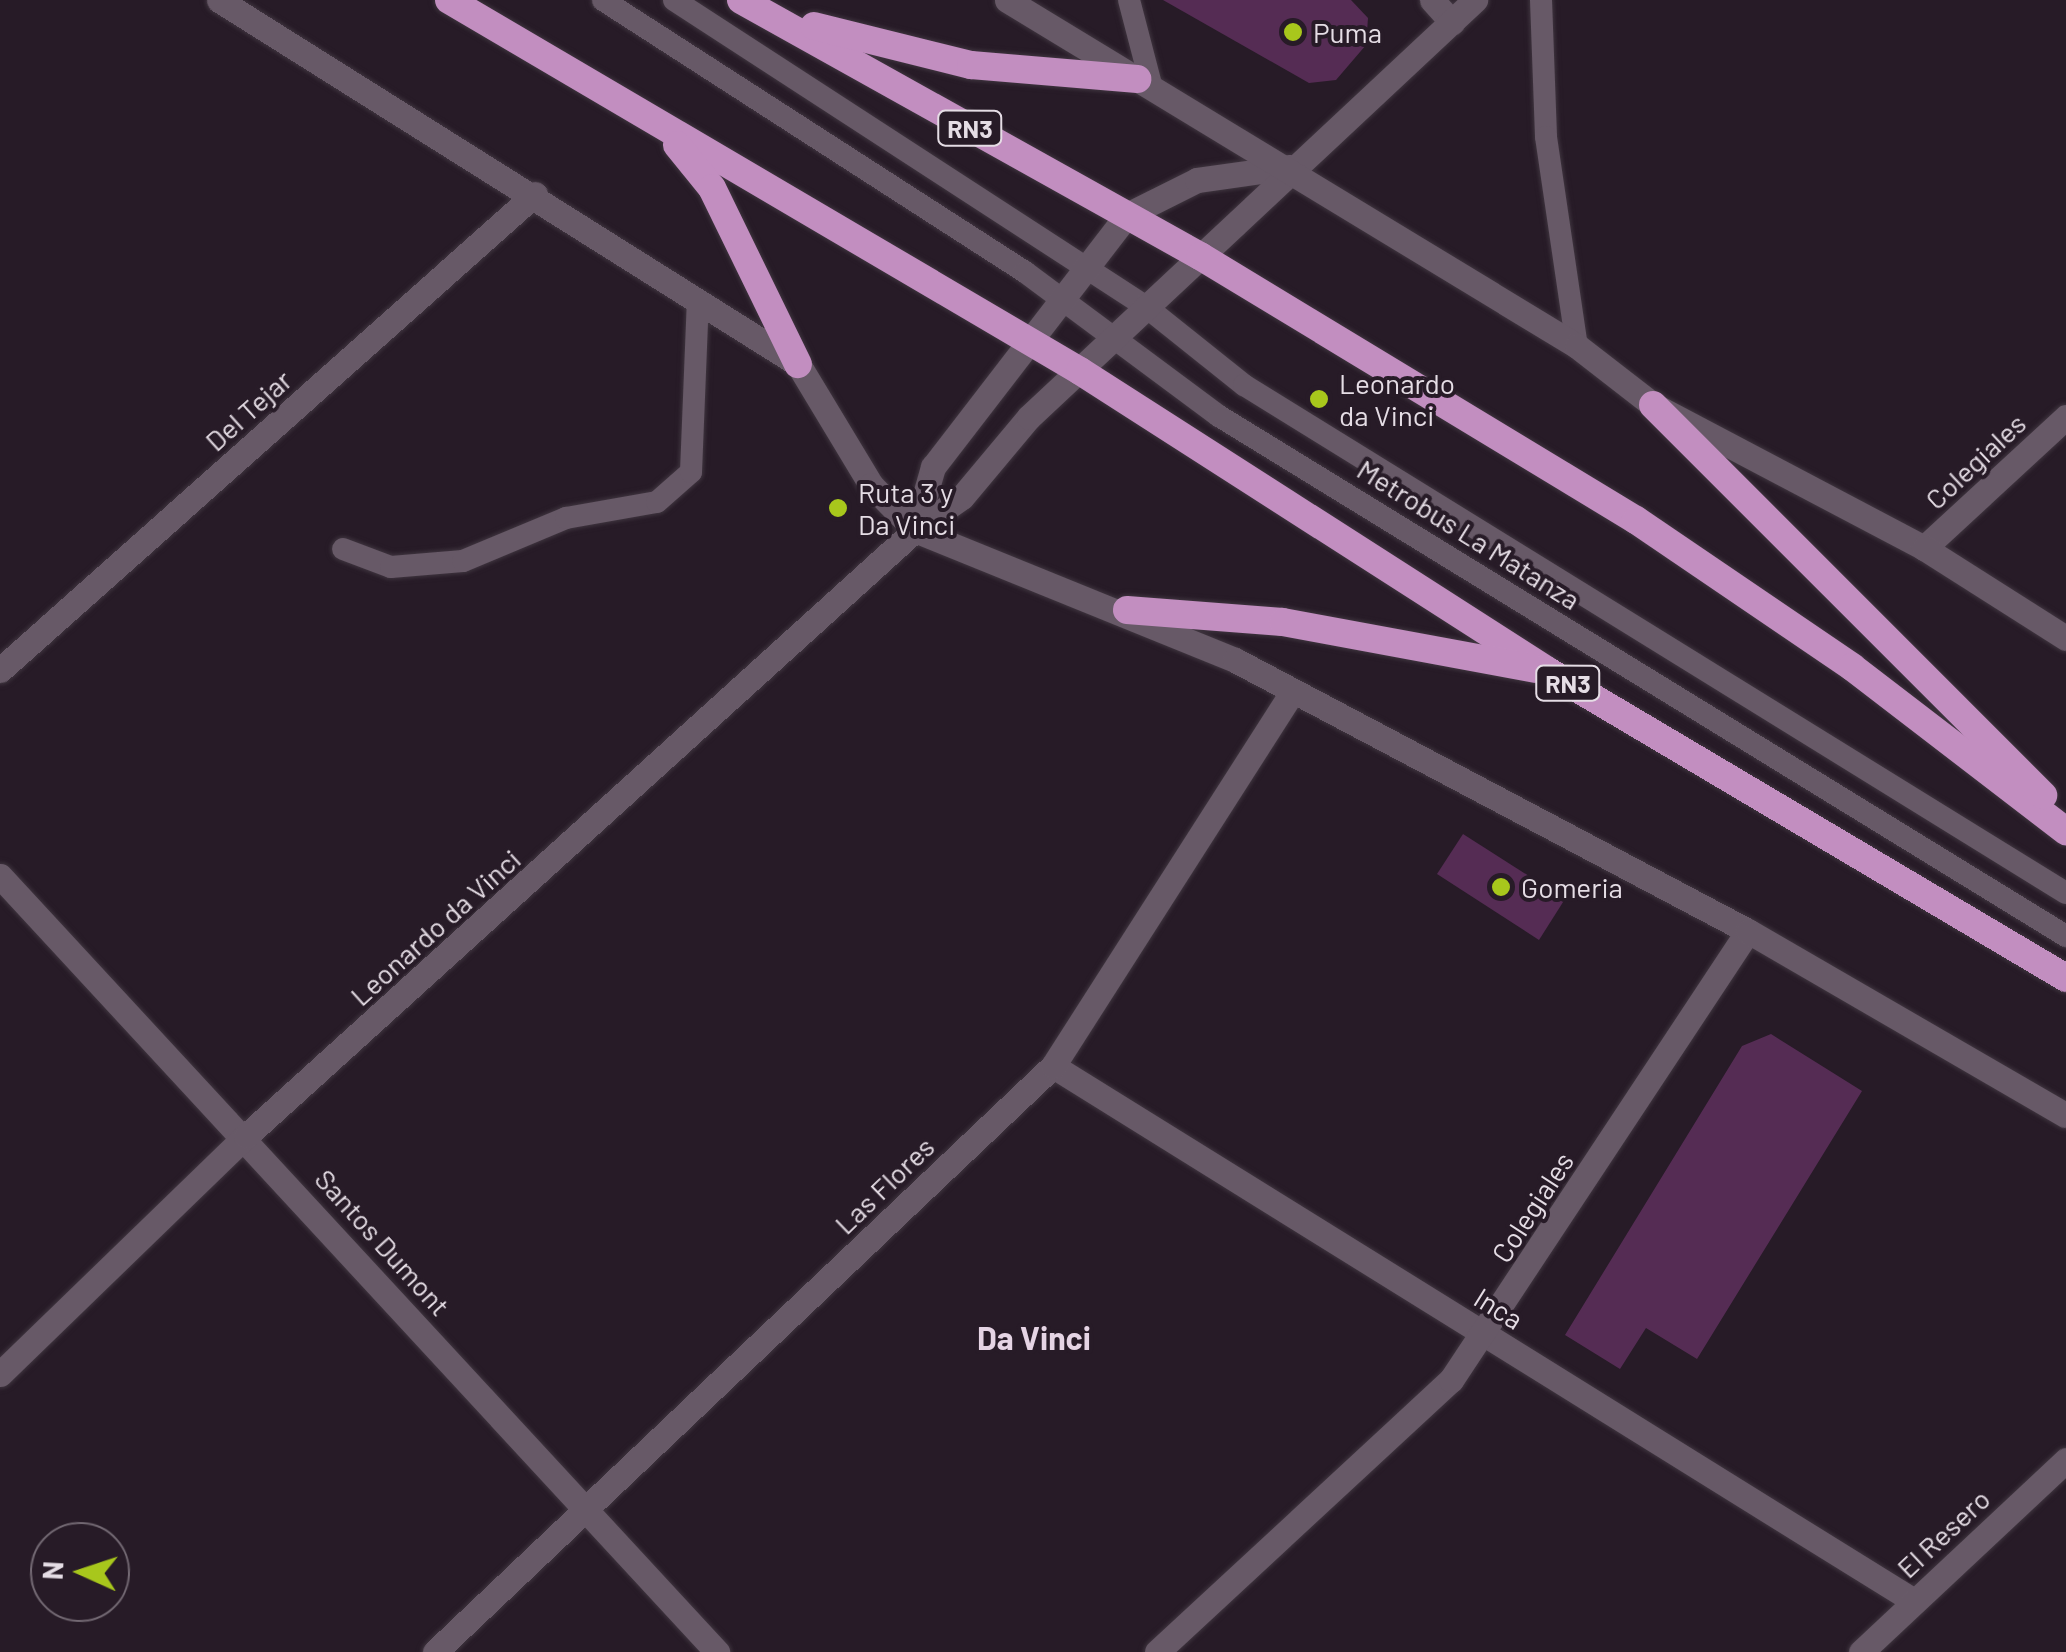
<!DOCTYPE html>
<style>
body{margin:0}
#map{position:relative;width:2066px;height:1652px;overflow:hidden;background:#271b27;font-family:Barlow,sans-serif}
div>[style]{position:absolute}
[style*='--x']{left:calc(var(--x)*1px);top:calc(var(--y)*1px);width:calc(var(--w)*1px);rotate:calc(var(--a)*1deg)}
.building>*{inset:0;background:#552c54}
.roads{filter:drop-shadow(0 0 2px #3f353f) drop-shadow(0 0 2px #3f353f)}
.service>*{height:22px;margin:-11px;padding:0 11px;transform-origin:11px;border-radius:11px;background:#675967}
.minor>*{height:25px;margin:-12.5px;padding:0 12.5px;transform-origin:12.5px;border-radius:12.5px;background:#675967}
.tertiary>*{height:25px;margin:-12.5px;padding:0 12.5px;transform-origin:12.5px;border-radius:12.5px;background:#675967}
.trunk>*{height:28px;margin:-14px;padding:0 14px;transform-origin:14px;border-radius:14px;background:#c28ec0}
.dots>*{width:28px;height:28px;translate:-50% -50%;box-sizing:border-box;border:5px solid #271b27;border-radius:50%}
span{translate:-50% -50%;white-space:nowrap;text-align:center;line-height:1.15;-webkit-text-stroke:8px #271b27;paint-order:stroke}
.shield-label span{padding:2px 8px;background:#271b27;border:2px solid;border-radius:8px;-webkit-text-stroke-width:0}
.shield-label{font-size:25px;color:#e5dde5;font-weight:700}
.poi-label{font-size:28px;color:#e5dde5}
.left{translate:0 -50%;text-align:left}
.street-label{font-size:28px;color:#e5dde5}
.quarter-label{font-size:32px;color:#e5d4e4;font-weight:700}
.north{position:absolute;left:30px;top:1522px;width:100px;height:100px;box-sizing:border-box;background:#271b27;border:2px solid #736973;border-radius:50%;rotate:273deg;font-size:28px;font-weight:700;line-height:40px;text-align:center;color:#e5dde5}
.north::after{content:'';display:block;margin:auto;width:35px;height:45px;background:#a8c71c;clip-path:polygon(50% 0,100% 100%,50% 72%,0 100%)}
</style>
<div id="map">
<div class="building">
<div style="clip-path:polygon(1163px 0,1351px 0,1368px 18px,1366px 45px,1336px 80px,1309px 83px)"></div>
<div style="clip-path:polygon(1463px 834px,1565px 899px,1539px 940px,1437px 874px)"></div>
<div style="clip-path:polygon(1771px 1034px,1862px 1091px,1697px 1359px,1646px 1328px,1620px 1369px,1565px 1335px,1742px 1046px)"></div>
</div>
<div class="roads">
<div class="service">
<div style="--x:603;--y:0;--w:502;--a:32.8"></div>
<div style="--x:1025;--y:272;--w:242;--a:36.6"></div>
<div style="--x:1219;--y:416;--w:994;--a:31.55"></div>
<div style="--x:674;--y:0;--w:562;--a:33.01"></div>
<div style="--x:1145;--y:306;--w:127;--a:38.6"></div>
<div style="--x:1244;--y:385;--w:966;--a:31.72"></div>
<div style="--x:1129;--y:0;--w:91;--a:75.4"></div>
<div style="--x:1541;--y:0;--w:137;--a:87.9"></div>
<div style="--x:1546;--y:137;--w:211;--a:81.6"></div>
<div style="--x:343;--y:549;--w:51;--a:20.6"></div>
<div style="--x:391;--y:567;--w:72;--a:-4.8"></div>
<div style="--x:463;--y:561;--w:112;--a:-22.7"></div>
<div style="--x:566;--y:518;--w:92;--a:-10"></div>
<div style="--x:657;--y:502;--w:45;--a:-41.4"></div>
<div style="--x:691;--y:472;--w:172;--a:-87.7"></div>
</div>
<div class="minor">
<div style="--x:1432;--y:0;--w:30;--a:48"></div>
<div style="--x:915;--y:530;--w:66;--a:-74.1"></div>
<div style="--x:933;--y:467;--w:318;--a:-52.4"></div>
<div style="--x:1127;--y:215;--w:78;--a:-26.6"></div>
<div style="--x:1197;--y:180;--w:94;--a:-8"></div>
<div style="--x:1924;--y:548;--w:193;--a:-42.7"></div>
<div style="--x:0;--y:670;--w:716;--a:-41.66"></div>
<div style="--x:0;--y:876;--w:1057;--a:47.26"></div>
<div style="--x:1053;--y:1066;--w:1014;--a:31.86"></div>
<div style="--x:0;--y:1374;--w:342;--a:-44.1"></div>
<div style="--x:246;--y:1136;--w:903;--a:-42.17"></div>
<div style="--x:915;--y:530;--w:57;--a:-35.1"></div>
<div style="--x:962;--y:497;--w:104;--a:-50.1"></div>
<div style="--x:1029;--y:417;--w:611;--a:-43.08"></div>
<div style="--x:435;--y:1652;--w:852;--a:-43.48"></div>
<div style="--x:1053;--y:1066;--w:444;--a:-57.4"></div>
<div style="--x:1157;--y:1652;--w:401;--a:-42.8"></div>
<div style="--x:1451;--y:1380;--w:538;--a:-56.52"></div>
<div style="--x:1861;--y:1652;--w:281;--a:-43.1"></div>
</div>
<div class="tertiary">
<div style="--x:219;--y:0;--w:684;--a:32.16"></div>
<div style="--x:798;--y:364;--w:141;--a:58.9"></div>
<div style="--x:871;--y:485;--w:63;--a:45.6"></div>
<div style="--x:915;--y:530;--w:345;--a:22.1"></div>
<div style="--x:1235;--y:660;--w:580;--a:27.85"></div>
<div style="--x:1748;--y:931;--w:367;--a:30.1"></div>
<div style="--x:1007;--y:0;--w:667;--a:31.26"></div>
<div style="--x:1577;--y:346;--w:96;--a:37.8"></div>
<div style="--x:1653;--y:405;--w:306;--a:27.8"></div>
<div style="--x:1924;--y:548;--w:168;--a:32.4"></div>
</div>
<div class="trunk">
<div style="--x:449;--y:0;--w:732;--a:30.45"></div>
<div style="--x:1080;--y:371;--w:556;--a:32.66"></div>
<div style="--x:1548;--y:671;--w:602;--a:30.65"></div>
<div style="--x:741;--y:0;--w:526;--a:29.15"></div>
<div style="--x:1200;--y:256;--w:510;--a:31.2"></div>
<div style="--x:1636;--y:520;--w:261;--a:34.2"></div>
<div style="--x:1852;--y:667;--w:270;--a:37.5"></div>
<div style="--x:814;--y:26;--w:162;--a:14"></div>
<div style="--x:971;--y:65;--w:167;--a:4.8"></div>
<div style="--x:677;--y:145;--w:55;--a:50.9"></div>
<div style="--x:712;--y:188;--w:196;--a:64"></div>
<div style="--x:1653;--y:405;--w:552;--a:45"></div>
<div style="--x:1127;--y:610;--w:156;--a:4.4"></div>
<div style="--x:1283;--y:622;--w:257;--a:10.5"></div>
</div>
</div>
<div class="dots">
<div style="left:1293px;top:32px;background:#a8c71c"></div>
<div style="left:1319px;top:399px;background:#a8c71c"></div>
<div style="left:838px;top:508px;background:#a8c71c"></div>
<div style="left:1501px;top:887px;background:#a8c71c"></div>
</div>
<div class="shield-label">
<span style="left:970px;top:128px">RN3</span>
<span style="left:1568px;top:683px">RN3</span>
</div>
<div class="poi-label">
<span class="left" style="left:1313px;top:32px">Puma</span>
<span class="left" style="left:1339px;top:399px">Leonardo<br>da Vinci</span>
<span class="left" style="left:858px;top:508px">Ruta 3 y<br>Da Vinci</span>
<span class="left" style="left:1521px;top:887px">Gomeria</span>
</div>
<div class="street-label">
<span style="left:248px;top:410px;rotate:-42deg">Del Tejar</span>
<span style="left:1975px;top:461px;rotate:-43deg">Colegiales</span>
<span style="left:1469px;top:534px;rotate:32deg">Metrobus La Matanza</span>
<span style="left:435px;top:927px;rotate:-42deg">Leonardo da Vinci</span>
<span style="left:884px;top:1185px;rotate:-44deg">Las Flores</span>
<span style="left:1532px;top:1207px;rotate:-57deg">Colegiales</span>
<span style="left:383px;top:1242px;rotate:48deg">Santos Dumont</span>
<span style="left:1499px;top:1308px;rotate:32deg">Inca</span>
<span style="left:1943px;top:1533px;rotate:-43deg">El Resero</span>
</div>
<div class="quarter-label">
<span style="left:1034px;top:1337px">Da Vinci</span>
</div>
<div class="north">N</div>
</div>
